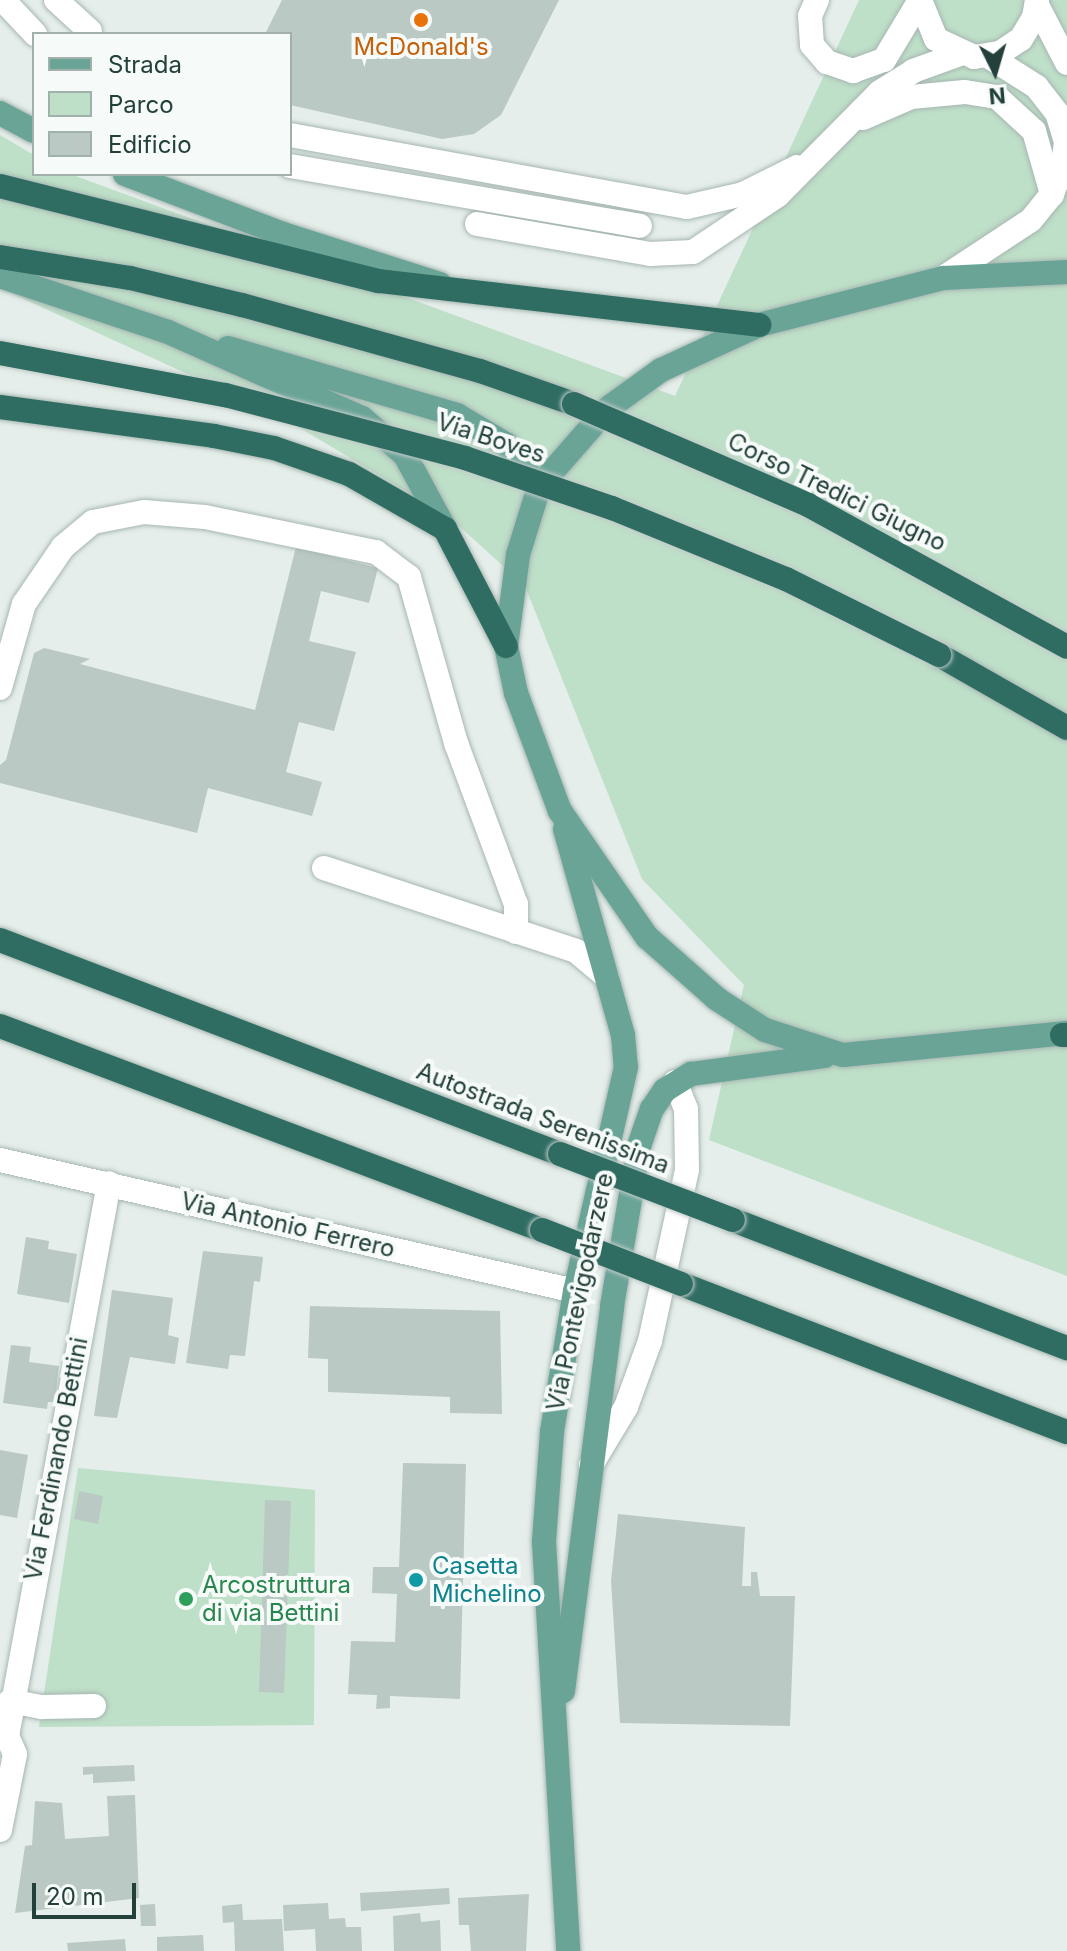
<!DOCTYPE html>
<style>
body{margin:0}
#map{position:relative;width:1067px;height:1951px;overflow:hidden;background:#e5eeea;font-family:Inter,sans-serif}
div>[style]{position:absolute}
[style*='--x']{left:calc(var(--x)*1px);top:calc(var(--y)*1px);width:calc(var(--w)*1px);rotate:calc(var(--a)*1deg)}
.green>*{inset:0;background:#bedfc8}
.building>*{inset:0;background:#bac9c3}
.roads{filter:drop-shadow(0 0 2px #a7b6b2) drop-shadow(0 0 2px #a7b6b2)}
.minor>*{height:24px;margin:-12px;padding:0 12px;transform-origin:12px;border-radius:12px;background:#fff}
.major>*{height:24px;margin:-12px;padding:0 12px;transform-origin:12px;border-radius:12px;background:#69a497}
.highway>*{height:24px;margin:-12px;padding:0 12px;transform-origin:12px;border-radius:12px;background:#2f6d62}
.bridges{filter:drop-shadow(0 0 2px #c1cac8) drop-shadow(0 0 2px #c1cac8)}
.highway-bridge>*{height:24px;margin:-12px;padding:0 12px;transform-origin:12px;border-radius:12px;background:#2f6d62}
.dots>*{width:22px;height:22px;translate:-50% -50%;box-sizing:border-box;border:4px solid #f6faf8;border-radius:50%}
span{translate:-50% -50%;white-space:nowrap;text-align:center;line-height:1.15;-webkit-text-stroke:8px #f6faf8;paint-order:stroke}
.food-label{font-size:24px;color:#c56008}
.street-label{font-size:24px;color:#23403a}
.culture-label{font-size:24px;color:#0d838f}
.left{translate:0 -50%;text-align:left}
.leisure-label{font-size:24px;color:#27864d}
.legend{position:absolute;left:32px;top:32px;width:260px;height:144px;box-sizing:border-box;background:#f6faf8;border:2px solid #a2b0ac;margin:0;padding:10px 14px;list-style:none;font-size:24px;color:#23403a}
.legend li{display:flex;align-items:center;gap:16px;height:40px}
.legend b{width:40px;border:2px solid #a2b0ac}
.north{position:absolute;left:955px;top:32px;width:80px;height:80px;-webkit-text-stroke:6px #f6faf8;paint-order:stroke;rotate:175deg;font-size:22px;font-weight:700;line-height:32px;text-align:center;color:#23403a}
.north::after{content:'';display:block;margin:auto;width:28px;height:36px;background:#23403a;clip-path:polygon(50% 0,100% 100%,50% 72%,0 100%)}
.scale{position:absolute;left:32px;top:1883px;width:104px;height:36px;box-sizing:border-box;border:4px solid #23403a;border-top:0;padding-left:10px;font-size:24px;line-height:28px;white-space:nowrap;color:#23403a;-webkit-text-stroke:6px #f6faf8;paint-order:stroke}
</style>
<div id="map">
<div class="green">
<div style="clip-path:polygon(859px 0,1067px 0,1067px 1276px,709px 1140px,744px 985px,642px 879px,525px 586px,448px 516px,283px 418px,0 288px,0 135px,34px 155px,34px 174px,70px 174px,675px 396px)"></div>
<div style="clip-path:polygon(78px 1468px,315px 1490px,314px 1725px,39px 1727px)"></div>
</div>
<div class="building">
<div style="clip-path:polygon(282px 0,559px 0,501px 115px,474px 134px,442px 139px,290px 105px,290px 34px,265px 34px)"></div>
<div style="clip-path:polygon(296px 547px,378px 568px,369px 603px,321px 591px,309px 641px,356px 652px,334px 731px,299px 722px,286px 772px,322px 782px,312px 816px,208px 788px,197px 833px,0 783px,0 765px,6px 760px,34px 653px,44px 648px,90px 659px,80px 664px,255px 710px)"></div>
<div style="clip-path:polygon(26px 1237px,49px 1241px,48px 1249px,77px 1254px,69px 1303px,17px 1294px)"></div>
<div style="clip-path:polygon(203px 1251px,263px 1257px,260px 1282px,254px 1281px,245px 1356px,230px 1355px,228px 1369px,186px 1363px)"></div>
<div style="clip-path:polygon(112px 1290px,173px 1298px,168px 1335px,179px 1338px,175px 1364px,130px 1357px,117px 1418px,94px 1416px)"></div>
<div style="clip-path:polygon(310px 1306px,500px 1311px,502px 1414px,450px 1413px,450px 1397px,328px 1392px,328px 1359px,308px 1358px)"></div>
<div style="clip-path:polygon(11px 1345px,31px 1347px,29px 1362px,59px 1366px,55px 1402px,48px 1402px,47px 1409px,3px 1403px)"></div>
<div style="clip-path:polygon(0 1450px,28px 1455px,17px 1518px,0 1515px)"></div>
<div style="clip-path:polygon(403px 1463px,466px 1464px,460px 1699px,390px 1696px,390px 1708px,376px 1709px,377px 1695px,348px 1694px,351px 1641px,395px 1642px,397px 1594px,372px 1593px,373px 1567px,399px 1567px)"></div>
<div style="clip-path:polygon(79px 1491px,103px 1496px,98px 1524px,74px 1519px)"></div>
<div style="clip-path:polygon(265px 1500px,291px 1501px,284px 1693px,259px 1692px)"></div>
<div style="clip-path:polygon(618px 1514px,745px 1527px,742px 1586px,751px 1586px,751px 1572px,757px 1572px,760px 1596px,795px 1596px,790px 1726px,620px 1723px,611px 1581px)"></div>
<div style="clip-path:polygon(134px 1765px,135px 1781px,93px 1783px,93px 1774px,83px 1775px,83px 1767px)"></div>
<div style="clip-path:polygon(135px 1795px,139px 1898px,15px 1913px,25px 1846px,32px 1845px,35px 1801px,62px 1803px,65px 1839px,109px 1836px,107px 1796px)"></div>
<div style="clip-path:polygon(449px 1888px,450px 1904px,361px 1911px,360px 1893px)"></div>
<div style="clip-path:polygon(529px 1894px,526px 1951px,471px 1951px,469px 1925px,459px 1925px,458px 1898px)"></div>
<div style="clip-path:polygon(328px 1903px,329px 1919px,345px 1918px,346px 1927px,361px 1927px,362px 1951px,316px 1951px,315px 1929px,284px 1931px,283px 1905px)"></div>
<div style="clip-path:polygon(155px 1904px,156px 1926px,141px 1926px,140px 1905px)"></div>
<div style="clip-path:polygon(242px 1904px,243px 1920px,282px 1919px,284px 1951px,235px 1951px,234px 1922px,223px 1923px,222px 1906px)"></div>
<div style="clip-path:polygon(420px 1913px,421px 1922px,440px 1920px,441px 1951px,394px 1951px,393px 1916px)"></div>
<div style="clip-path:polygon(203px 1935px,204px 1951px,157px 1951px,157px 1937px)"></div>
<div style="clip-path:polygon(125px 1939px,126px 1951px,68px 1951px,67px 1943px)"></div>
</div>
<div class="roads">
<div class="minor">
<div style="--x:3;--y:0;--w:47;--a:46.7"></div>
<div style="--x:56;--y:0;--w:46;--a:42.4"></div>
<div style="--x:817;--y:0;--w:17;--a:114"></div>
<div style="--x:810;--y:16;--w:29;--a:86"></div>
<div style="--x:812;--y:45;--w:23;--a:49"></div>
<div style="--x:827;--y:62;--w:28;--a:19"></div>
<div style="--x:853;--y:71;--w:33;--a:-20"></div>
<div style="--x:884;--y:60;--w:70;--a:-59"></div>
<div style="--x:920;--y:0;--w:42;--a:67.7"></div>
<div style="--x:936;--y:39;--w:42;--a:25.3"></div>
<div style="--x:974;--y:57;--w:26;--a:-9"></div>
<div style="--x:1000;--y:53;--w:25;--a:-34"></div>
<div style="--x:1021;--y:39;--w:26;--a:-59"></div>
<div style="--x:1034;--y:17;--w:17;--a:-80"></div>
<div style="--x:1037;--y:5;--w:65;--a:62.7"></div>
<div style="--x:863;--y:118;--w:52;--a:-23.6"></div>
<div style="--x:911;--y:97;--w:54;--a:-5.3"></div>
<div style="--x:965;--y:92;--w:32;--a:9"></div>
<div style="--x:997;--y:97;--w:50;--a:42.6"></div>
<div style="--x:1034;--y:131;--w:66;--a:74.1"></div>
<div style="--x:290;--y:135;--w:403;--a:10.3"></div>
<div style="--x:687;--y:207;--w:57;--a:-13.1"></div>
<div style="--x:743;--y:194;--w:60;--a:-26.6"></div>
<div style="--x:290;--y:166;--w:355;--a:9.7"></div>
<div style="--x:477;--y:224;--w:176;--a:9.8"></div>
<div style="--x:650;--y:254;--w:43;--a:-2.7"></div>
<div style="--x:693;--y:252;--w:102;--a:-33.8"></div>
<div style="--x:778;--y:195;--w:145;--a:-45.3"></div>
<div style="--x:880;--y:92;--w:39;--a:-32"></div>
<div style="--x:913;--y:71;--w:50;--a:-19.9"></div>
<div style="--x:943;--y:278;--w:105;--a:-33.4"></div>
<div style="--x:1031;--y:220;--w:33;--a:-51"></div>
<div style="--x:1052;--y:194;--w:30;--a:-69"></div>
<div style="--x:1063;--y:166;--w:24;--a:-83"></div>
<div style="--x:1066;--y:142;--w:30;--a:-107"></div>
<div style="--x:1057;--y:113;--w:33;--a:-128"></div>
<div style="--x:1037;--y:87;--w:58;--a:-147.7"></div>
<div style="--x:0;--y:688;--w:87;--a:-74.1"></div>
<div style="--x:24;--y:604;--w:69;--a:-55.6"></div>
<div style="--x:63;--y:547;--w:39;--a:-40"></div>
<div style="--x:93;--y:522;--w:52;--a:-11.1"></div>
<div style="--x:144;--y:512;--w:61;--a:4.7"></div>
<div style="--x:205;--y:517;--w:175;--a:11.6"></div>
<div style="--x:376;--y:552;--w:41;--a:37.1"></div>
<div style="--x:409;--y:577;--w:173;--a:74.2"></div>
<div style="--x:456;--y:743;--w:172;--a:69.6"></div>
<div style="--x:516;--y:904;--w:28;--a:90"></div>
<div style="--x:324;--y:868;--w:265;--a:18.2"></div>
<div style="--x:576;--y:951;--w:40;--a:40"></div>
<div style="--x:0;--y:1160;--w:590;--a:12.83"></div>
<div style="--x:591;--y:1465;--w:68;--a:-58.9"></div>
<div style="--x:626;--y:1407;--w:70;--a:-70"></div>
<div style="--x:650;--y:1341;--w:175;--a:-77.8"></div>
<div style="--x:687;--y:1170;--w:61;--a:-90.9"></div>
<div style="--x:686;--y:1109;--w:29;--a:-112"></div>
<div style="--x:10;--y:1701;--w:33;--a:11"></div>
<div style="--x:42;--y:1707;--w:52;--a:-1.1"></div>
<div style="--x:0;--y:1735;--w:7;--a:8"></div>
<div style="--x:7;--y:1736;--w:562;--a:-79.55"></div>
<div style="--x:0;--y:1830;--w:77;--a:-78.8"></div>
<div style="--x:15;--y:1754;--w:20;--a:-114"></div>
</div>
<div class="major">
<div style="--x:0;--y:113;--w:38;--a:28"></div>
<div style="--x:125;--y:174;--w:169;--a:20.8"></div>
<div style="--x:283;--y:234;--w:165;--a:17.7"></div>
<div style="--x:1067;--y:272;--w:124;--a:177.2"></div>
<div style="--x:943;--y:278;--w:190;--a:165.7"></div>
<div style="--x:759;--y:325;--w:108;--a:155.3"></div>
<div style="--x:661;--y:370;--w:67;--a:144.2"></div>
<div style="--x:607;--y:409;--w:103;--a:131.1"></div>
<div style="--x:539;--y:487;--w:71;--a:107.2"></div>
<div style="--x:518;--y:555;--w:92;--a:97.5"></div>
<div style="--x:506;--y:646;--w:48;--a:78"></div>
<div style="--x:516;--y:693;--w:126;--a:69.6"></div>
<div style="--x:560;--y:811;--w:153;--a:55.4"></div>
<div style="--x:647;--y:937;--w:94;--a:41.5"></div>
<div style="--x:717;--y:999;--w:57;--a:32.9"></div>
<div style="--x:765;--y:1030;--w:82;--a:17.8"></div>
<div style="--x:843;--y:1055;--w:225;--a:-5.6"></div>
<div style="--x:0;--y:276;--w:177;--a:18.4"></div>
<div style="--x:168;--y:332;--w:212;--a:23.9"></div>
<div style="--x:362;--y:418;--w:57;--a:40.7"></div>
<div style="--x:405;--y:455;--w:84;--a:61.6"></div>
<div style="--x:228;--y:348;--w:239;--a:16.3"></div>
<div style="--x:457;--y:415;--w:58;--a:31"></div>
<div style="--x:507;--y:445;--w:53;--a:52.7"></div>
<div style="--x:565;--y:829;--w:214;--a:74.3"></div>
<div style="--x:623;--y:1035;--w:32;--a:85"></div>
<div style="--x:626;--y:1067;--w:230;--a:102.8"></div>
<div style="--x:575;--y:1291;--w:143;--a:99.3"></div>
<div style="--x:552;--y:1432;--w:110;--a:94.2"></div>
<div style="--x:544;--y:1542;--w:410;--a:86.6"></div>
<div style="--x:563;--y:1691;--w:388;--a:-82.7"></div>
<div style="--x:612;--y:1306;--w:162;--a:-80.4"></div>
<div style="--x:639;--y:1146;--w:39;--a:-71"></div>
<div style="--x:652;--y:1109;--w:23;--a:-56"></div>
<div style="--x:665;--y:1090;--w:31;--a:-32"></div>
<div style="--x:691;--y:1074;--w:135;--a:-7.7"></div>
</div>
<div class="highway">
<div style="--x:0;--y:186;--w:391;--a:14.1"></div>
<div style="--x:379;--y:281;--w:383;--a:6.6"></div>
<div style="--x:0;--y:257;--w:132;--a:9.2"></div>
<div style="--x:130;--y:278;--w:115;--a:13.6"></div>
<div style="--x:242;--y:305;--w:247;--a:15.5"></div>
<div style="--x:480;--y:371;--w:100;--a:19.3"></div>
<div style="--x:0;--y:407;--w:216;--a:7.7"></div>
<div style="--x:214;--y:436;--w:61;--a:11.3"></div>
<div style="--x:274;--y:448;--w:79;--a:19.1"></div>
<div style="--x:349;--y:474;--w:111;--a:29.8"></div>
<div style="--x:445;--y:529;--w:132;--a:62.5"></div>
<div style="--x:939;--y:655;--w:147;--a:29.7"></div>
<div style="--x:0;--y:940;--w:599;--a:20.91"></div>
<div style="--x:0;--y:1026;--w:579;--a:20.63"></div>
<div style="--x:1062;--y:1035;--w:5;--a:0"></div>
<div style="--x:733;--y:1220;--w:358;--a:21"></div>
<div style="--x:681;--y:1284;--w:413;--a:21"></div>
</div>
</div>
<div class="bridges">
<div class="highway-bridge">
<div style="--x:0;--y:353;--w:229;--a:10.6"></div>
<div style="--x:225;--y:395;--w:248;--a:14.7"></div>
<div style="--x:465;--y:458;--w:155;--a:18.8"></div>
<div style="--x:612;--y:508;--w:188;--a:22.2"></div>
<div style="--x:786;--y:579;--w:171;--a:26.4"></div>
<div style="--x:574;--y:404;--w:255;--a:23.3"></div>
<div style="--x:808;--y:505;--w:295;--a:28.7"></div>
<div style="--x:560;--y:1154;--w:185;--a:20.9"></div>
<div style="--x:542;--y:1230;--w:149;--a:21.2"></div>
</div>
</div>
<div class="dots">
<div style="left:421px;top:20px;background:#e8710a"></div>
<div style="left:416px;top:1580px;background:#0f9aa8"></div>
<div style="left:186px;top:1599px;background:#2e9e5b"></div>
</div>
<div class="food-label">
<span style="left:421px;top:47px">McDonald's</span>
</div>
<div class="street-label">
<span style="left:491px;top:438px;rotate:18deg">Via Boves</span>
<span style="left:837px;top:492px;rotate:26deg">Corso Tredici Giugno</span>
<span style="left:543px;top:1118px;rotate:21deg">Autostrada Serenissima</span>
<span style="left:288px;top:1225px;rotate:13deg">Via Antonio Ferrero</span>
<span style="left:580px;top:1292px;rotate:-78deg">Via Pontevigodarzere</span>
<span style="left:56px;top:1459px;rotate:-79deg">Via Ferdinando Bettini</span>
</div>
<div class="culture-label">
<span class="left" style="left:432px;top:1580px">Casetta<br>Michelino</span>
</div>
<div class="leisure-label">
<span class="left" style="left:202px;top:1599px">Arcostruttura<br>di via Bettini</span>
</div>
<ul class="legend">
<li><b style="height:10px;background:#69a497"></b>Strada</li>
<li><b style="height:22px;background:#bedfc8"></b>Parco</li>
<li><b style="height:22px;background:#bac9c3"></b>Edificio</li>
</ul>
<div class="north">N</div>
<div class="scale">20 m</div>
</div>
